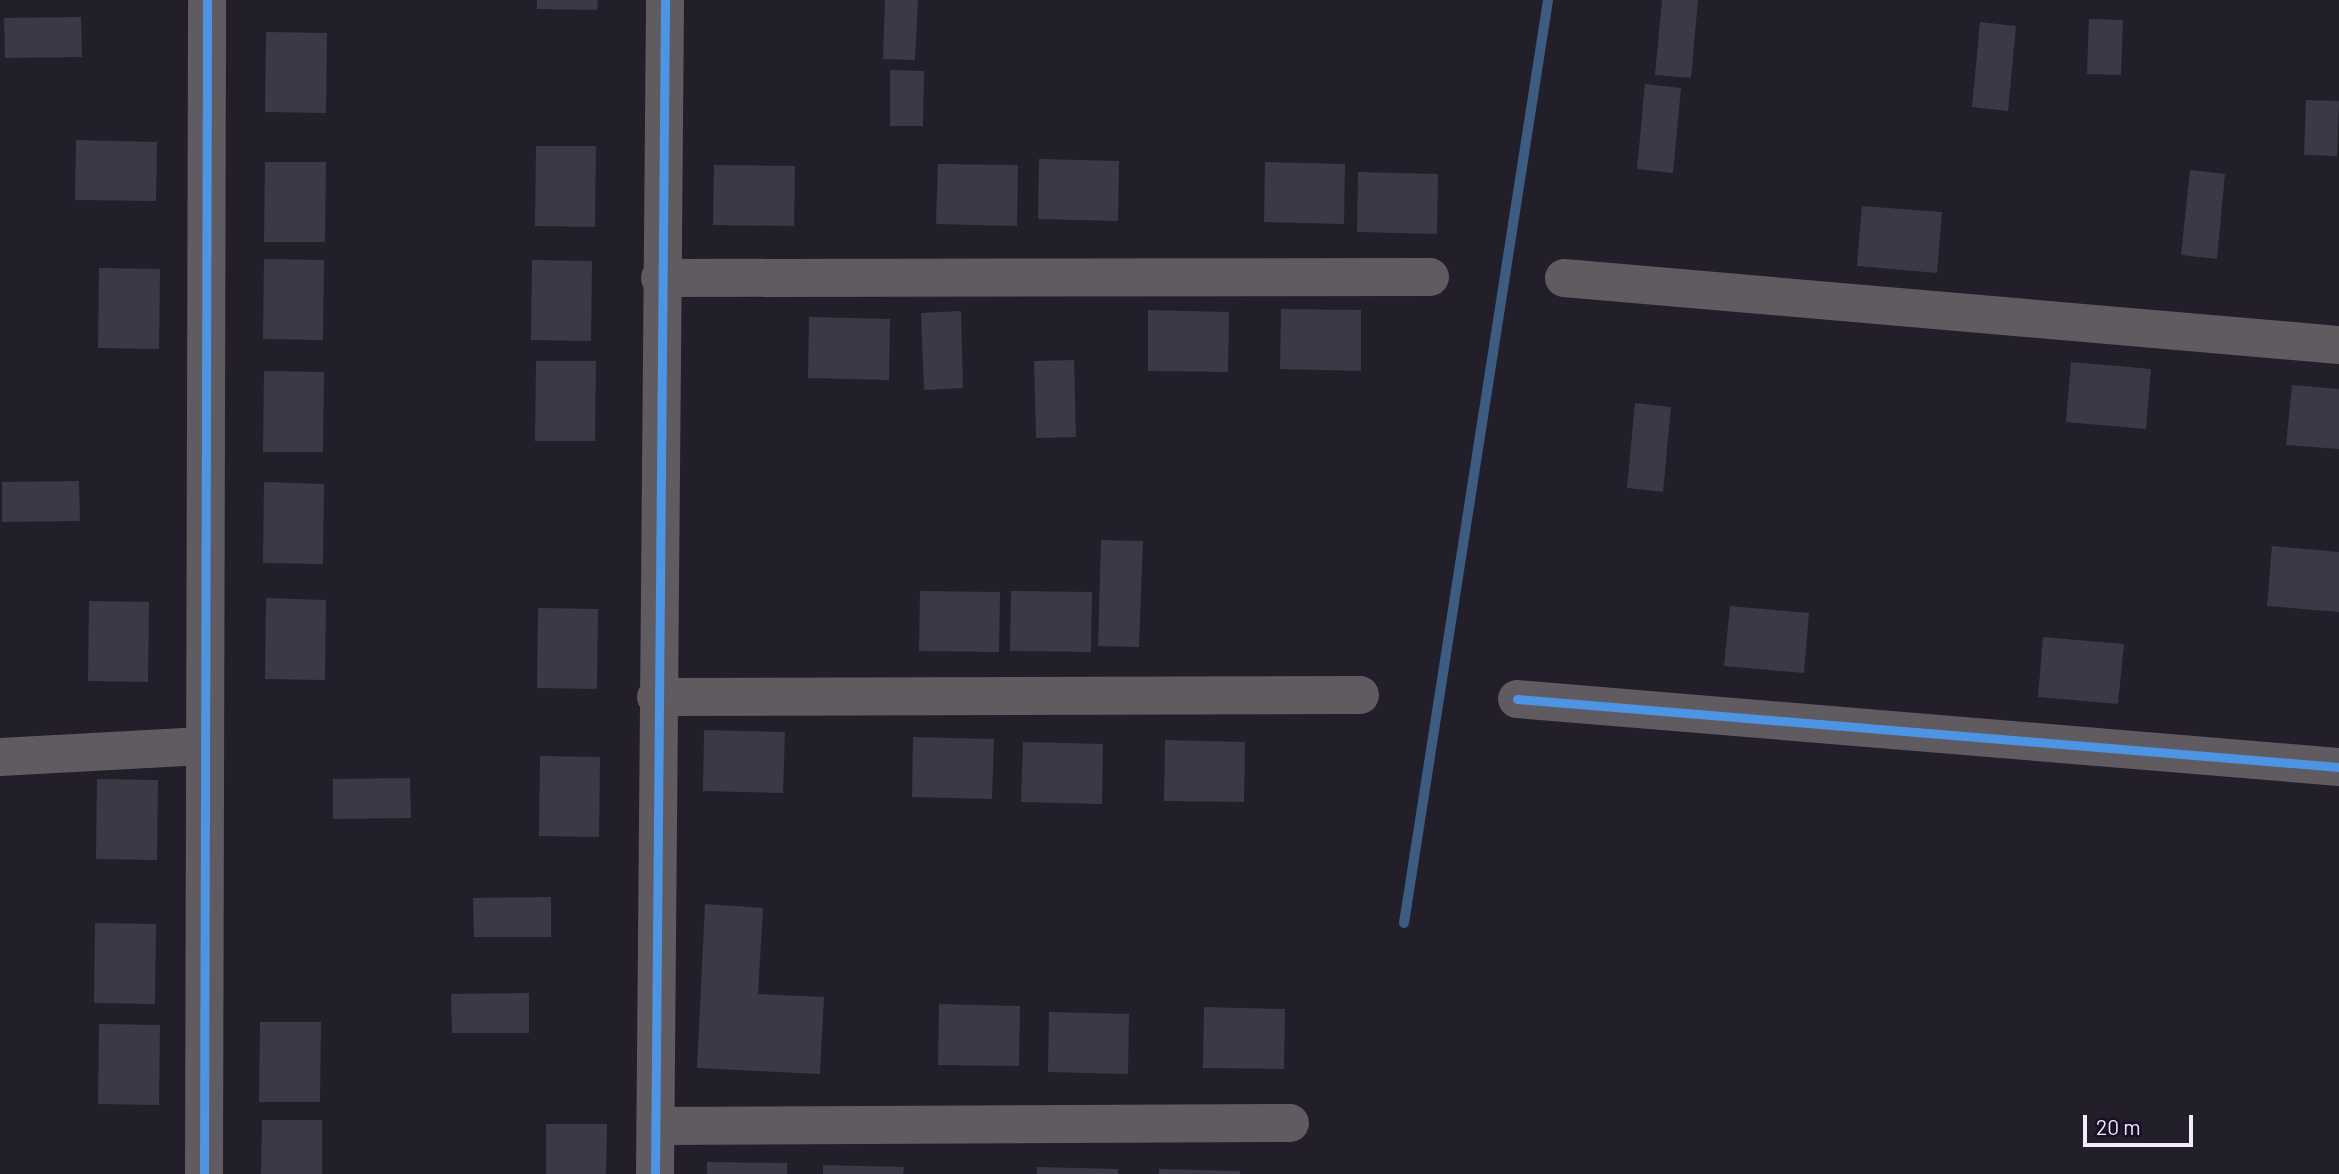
<!DOCTYPE html>
<style>
body{margin:0}
#map{position:relative;width:2339px;height:1174px;overflow:hidden;background:#221e2a;font-family:Barlow,sans-serif}
div>[style]{position:absolute}
[style*='--x']{left:calc(var(--x)*1px);top:calc(var(--y)*1px);width:calc(var(--w)*1px);rotate:calc(var(--a)*1deg)}
.stream>*{height:10px;margin:-5px;padding:0 5px;transform-origin:5px;border-radius:5px;background:#3d5c81}
.building>*{inset:0;background:#3b3947}
.minor>*{height:38px;margin:-19px;padding:0 19px;transform-origin:19px;border-radius:19px;background:#605a61}
.cycleway>*{height:9px;margin:-4.5px;padding:0 4.5px;transform-origin:4.5px;border-radius:4.5px;background:#4d94e3}
span{translate:-50% -50%;white-space:nowrap;text-align:center;line-height:1.15;-webkit-text-stroke:5px #180f26;paint-order:stroke}
.scale{position:absolute;left:2083px;top:1115px;width:110px;height:32px;box-sizing:border-box;border:4px solid #f2ecfd;border-top:0;padding-left:9px;font-size:21px;line-height:24px;white-space:nowrap;color:#f2ecfd;-webkit-text-stroke:5px #180f26;paint-order:stroke}
</style>
<div id="map">
<div class="stream">
<div style="--x:1404;--y:923;--w:934;--a:-81.13"></div>
</div>
<div class="building">
<div style="clip-path:polygon(537px 0,598px 0,597px 10px,537px 9px)"></div>
<div style="clip-path:polygon(885px 0,918px 0,915px 60px,883px 59px)"></div>
<div style="clip-path:polygon(1662px 0,1698px 0,1691px 78px,1655px 75px)"></div>
<div style="clip-path:polygon(81px 17px,82px 57px,5px 58px,4px 18px)"></div>
<div style="clip-path:polygon(2089px 19px,2123px 20px,2121px 75px,2087px 74px)"></div>
<div style="clip-path:polygon(1980px 22px,2016px 26px,2008px 111px,1972px 107px)"></div>
<div style="clip-path:polygon(266px 32px,327px 33px,326px 113px,265px 112px)"></div>
<div style="clip-path:polygon(890px 70px,924px 71px,923px 126px,890px 126px)"></div>
<div style="clip-path:polygon(1645px 84px,1681px 88px,1673px 173px,1637px 169px)"></div>
<div style="clip-path:polygon(2306px 100px,2339px 101px,2337px 156px,2304px 155px)"></div>
<div style="clip-path:polygon(76px 140px,157px 142px,156px 201px,75px 200px)"></div>
<div style="clip-path:polygon(536px 146px,596px 146px,595px 227px,535px 226px)"></div>
<div style="clip-path:polygon(1039px 159px,1119px 161px,1118px 221px,1038px 219px)"></div>
<div style="clip-path:polygon(265px 162px,326px 162px,325px 242px,264px 242px)"></div>
<div style="clip-path:polygon(1265px 162px,1345px 164px,1344px 224px,1264px 222px)"></div>
<div style="clip-path:polygon(938px 164px,1018px 165px,1017px 226px,936px 224px)"></div>
<div style="clip-path:polygon(714px 165px,795px 166px,794px 226px,713px 225px)"></div>
<div style="clip-path:polygon(2190px 170px,2225px 174px,2217px 259px,2181px 255px)"></div>
<div style="clip-path:polygon(1358px 172px,1438px 174px,1437px 234px,1357px 232px)"></div>
<div style="clip-path:polygon(1862px 206px,1942px 212px,1937px 273px,1857px 266px)"></div>
<div style="clip-path:polygon(264px 259px,324px 260px,323px 340px,263px 339px)"></div>
<div style="clip-path:polygon(532px 260px,592px 261px,591px 341px,531px 340px)"></div>
<div style="clip-path:polygon(99px 268px,160px 269px,159px 349px,98px 348px)"></div>
<div style="clip-path:polygon(1281px 309px,1361px 310px,1361px 371px,1280px 369px)"></div>
<div style="clip-path:polygon(1148px 310px,1229px 312px,1228px 372px,1148px 371px)"></div>
<div style="clip-path:polygon(961px 311px,963px 388px,924px 390px,921px 313px)"></div>
<div style="clip-path:polygon(809px 317px,890px 319px,889px 380px,808px 378px)"></div>
<div style="clip-path:polygon(1074px 360px,1076px 437px,1036px 438px,1034px 361px)"></div>
<div style="clip-path:polygon(536px 361px,596px 361px,595px 441px,535px 441px)"></div>
<div style="clip-path:polygon(2071px 362px,2151px 369px,2146px 429px,2066px 422px)"></div>
<div style="clip-path:polygon(264px 371px,324px 372px,323px 452px,263px 452px)"></div>
<div style="clip-path:polygon(2292px 385px,2339px 389px,2339px 449px,2286px 445px)"></div>
<div style="clip-path:polygon(1635px 403px,1671px 407px,1663px 492px,1627px 488px)"></div>
<div style="clip-path:polygon(79px 481px,80px 521px,2px 522px,2px 482px)"></div>
<div style="clip-path:polygon(264px 482px,324px 484px,323px 564px,263px 563px)"></div>
<div style="clip-path:polygon(1101px 540px,1143px 541px,1139px 647px,1098px 646px)"></div>
<div style="clip-path:polygon(2272px 546px,2339px 552px,2339px 612px,2267px 606px)"></div>
<div style="clip-path:polygon(920px 591px,1000px 592px,999px 652px,919px 651px)"></div>
<div style="clip-path:polygon(1011px 591px,1092px 592px,1091px 652px,1010px 651px)"></div>
<div style="clip-path:polygon(266px 598px,326px 600px,325px 680px,265px 679px)"></div>
<div style="clip-path:polygon(89px 601px,149px 602px,148px 682px,88px 681px)"></div>
<div style="clip-path:polygon(1730px 606px,1809px 613px,1804px 673px,1724px 666px)"></div>
<div style="clip-path:polygon(538px 608px,598px 609px,597px 689px,537px 688px)"></div>
<div style="clip-path:polygon(2043px 637px,2124px 644px,2118px 704px,2038px 697px)"></div>
<div style="clip-path:polygon(704px 730px,785px 732px,783px 793px,703px 791px)"></div>
<div style="clip-path:polygon(913px 737px,994px 739px,992px 799px,912px 797px)"></div>
<div style="clip-path:polygon(1165px 740px,1245px 742px,1244px 802px,1164px 801px)"></div>
<div style="clip-path:polygon(1023px 742px,1103px 744px,1102px 804px,1021px 802px)"></div>
<div style="clip-path:polygon(540px 756px,600px 757px,599px 837px,539px 836px)"></div>
<div style="clip-path:polygon(410px 778px,411px 818px,333px 819px,333px 779px)"></div>
<div style="clip-path:polygon(97px 779px,158px 780px,157px 860px,96px 859px)"></div>
<div style="clip-path:polygon(551px 897px,551px 937px,474px 937px,473px 898px)"></div>
<div style="clip-path:polygon(705px 904px,763px 908px,758px 994px,824px 997px,820px 1074px,697px 1068px)"></div>
<div style="clip-path:polygon(95px 923px,156px 924px,155px 1004px,94px 1003px)"></div>
<div style="clip-path:polygon(529px 993px,529px 1033px,452px 1033px,451px 994px)"></div>
<div style="clip-path:polygon(939px 1004px,1020px 1006px,1019px 1066px,938px 1065px)"></div>
<div style="clip-path:polygon(1204px 1007px,1285px 1009px,1284px 1069px,1203px 1068px)"></div>
<div style="clip-path:polygon(1049px 1012px,1129px 1014px,1128px 1074px,1048px 1072px)"></div>
<div style="clip-path:polygon(260px 1022px,321px 1022px,320px 1102px,259px 1102px)"></div>
<div style="clip-path:polygon(99px 1024px,160px 1025px,159px 1105px,98px 1104px)"></div>
<div style="clip-path:polygon(262px 1120px,322px 1120px,322px 1174px,261px 1174px)"></div>
<div style="clip-path:polygon(546px 1124px,607px 1124px,606px 1174px,546px 1174px)"></div>
<div style="clip-path:polygon(707px 1162px,787px 1163px,787px 1174px,707px 1174px)"></div>
<div style="clip-path:polygon(823px 1165px,904px 1167px,903px 1174px,823px 1174px)"></div>
<div style="clip-path:polygon(1037px 1167px,1118px 1169px,1118px 1174px,1037px 1174px)"></div>
<div style="clip-path:polygon(1159px 1169px,1240px 1171px,1240px 1174px,1159px 1174px)"></div>
</div>
<div class="minor">
<div style="--x:660;--y:278;--w:770;--a:-0.07"></div>
<div style="--x:1564;--y:278;--w:778;--a:4.94"></div>
<div style="--x:656;--y:697;--w:704;--a:-0.16"></div>
<div style="--x:1517;--y:699;--w:825;--a:4.73"></div>
<div style="--x:0;--y:757;--w:203;--a:-3.1"></div>
<div style="--x:656;--y:1126;--w:634;--a:-0.27"></div>
<div style="--x:204;--y:1174;--w:1174;--a:-89.85"></div>
<div style="--x:655;--y:1174;--w:1174;--a:-89.51"></div>
</div>
<div class="cycleway">
<div style="--x:1517;--y:699;--w:825;--a:4.73"></div>
<div style="--x:204;--y:1174;--w:1174;--a:-89.85"></div>
<div style="--x:655;--y:1174;--w:1174;--a:-89.51"></div>
</div>
<div class="scale">20 m</div>
</div>
